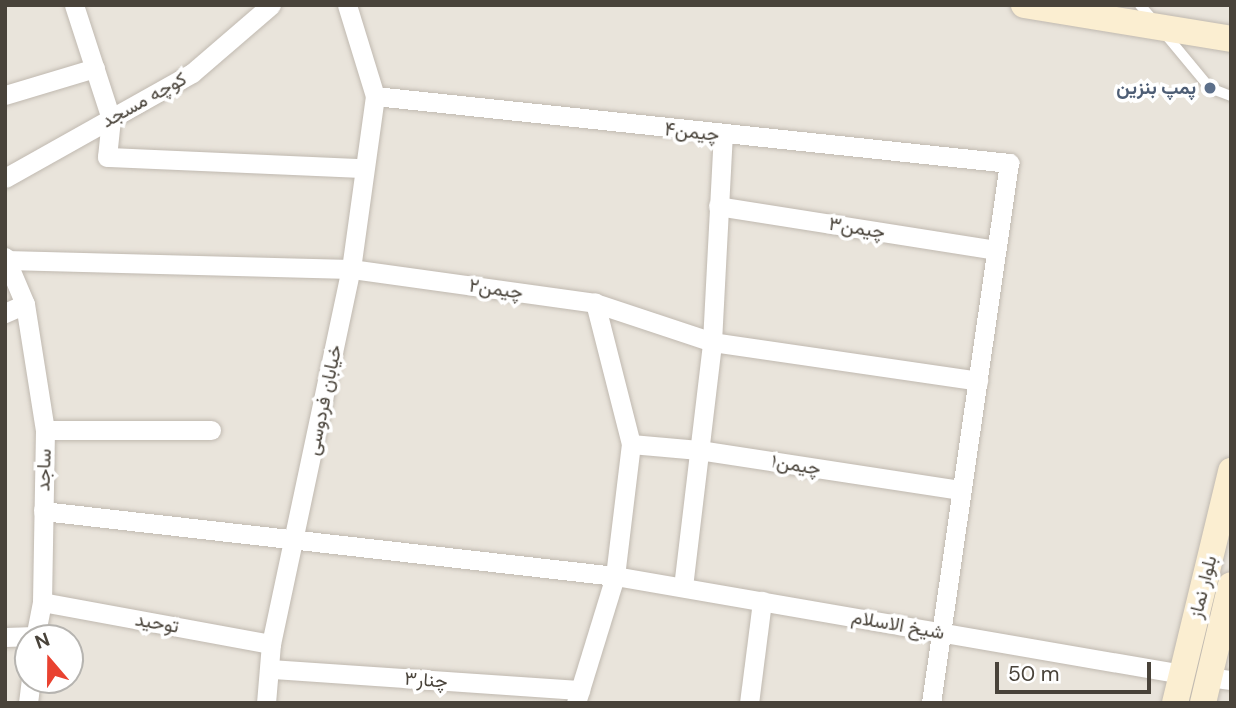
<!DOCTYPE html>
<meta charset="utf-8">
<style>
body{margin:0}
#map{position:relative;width:1236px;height:708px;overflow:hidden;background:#f5f2ed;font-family:"DM Sans",Vazirmatn,sans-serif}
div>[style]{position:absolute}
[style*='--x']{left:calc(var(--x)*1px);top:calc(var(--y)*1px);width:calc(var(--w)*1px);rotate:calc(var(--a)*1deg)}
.residential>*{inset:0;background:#e9e4db}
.roads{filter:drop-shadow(0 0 2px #c0b9b0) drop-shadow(0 0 2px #c0b9b0)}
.lane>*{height:10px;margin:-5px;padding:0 5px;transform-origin:5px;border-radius:5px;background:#fff}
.street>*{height:19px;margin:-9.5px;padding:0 9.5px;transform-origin:9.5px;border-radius:9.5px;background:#fff}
.secondary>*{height:26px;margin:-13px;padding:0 13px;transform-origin:13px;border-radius:13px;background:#fbeed1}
.dots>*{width:19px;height:19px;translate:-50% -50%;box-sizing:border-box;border:4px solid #fff;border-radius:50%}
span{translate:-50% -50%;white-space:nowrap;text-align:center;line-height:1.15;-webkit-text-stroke:7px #fff;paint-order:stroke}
.service-label{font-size:19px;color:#4e5e75;font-weight:700}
.right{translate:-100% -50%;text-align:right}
.street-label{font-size:19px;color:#49433a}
.frame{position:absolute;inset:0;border:7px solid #49433a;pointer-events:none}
.north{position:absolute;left:14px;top:624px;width:70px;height:70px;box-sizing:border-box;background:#fff;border:2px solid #b6b4b0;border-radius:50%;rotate:340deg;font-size:19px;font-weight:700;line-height:28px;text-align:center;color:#49433a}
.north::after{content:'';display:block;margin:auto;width:24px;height:32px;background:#e94230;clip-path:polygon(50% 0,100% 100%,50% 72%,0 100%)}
.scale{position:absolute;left:995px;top:662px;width:156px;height:32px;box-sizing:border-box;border:4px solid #49433a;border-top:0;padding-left:9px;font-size:21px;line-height:24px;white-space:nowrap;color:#49433a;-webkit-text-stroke:5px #fff;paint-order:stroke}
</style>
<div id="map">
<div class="residential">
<div style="clip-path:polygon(evenodd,5px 5px,1231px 5px,1231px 703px,5px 703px,5px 5px,28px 638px,70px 638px,70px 680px,28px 680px,28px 638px)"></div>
</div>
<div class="roads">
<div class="lane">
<div style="--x:1140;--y:5;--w:20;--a:49"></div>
<div style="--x:1166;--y:35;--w:69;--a:50.3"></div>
<div style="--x:1210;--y:88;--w:22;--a:21"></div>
</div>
<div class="street">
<div style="--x:74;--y:5;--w:120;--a:72"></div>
<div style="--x:111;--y:119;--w:38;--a:96"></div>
<div style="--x:107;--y:157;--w:257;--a:2.5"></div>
<div style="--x:5;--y:95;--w:94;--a:-16.7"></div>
<div style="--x:375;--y:96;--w:638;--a:6.03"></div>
<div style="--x:1009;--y:163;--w:546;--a:98.22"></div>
<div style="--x:5;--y:178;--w:214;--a:-29.3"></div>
<div style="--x:192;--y:73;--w:104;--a:-40.7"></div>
<div style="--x:718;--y:206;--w:281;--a:9"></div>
<div style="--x:5;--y:257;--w:51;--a:66.9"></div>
<div style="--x:25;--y:304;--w:22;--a:156"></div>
<div style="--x:6;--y:260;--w:345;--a:1.5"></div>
<div style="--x:351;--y:269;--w:246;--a:7.9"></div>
<div style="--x:595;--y:303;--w:123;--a:18.4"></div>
<div style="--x:712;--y:342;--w:269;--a:8.3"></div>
<div style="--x:25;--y:304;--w:128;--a:81"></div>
<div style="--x:45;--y:430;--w:172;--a:91"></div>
<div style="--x:42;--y:602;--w:37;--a:101"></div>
<div style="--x:45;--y:430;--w:166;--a:0"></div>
<div style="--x:631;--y:444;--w:68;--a:5"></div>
<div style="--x:699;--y:450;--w:265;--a:8.7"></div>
<div style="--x:43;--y:511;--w:576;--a:6.48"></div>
<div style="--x:615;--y:576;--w:575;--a:9.81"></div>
<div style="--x:683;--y:587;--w:247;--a:-83.2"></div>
<div style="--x:712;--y:342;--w:207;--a:-87"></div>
<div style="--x:42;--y:602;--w:233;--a:10.4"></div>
<div style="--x:5;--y:637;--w:30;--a:-2"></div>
<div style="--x:272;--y:669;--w:309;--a:3.9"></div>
<div style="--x:1209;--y:677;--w:22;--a:8"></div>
<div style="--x:28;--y:703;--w:23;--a:-83"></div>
<div style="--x:266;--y:703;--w:59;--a:-85.2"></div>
<div style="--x:271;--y:644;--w:383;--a:-78"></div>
<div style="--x:351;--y:269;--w:175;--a:-82.1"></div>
<div style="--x:375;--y:96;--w:95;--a:-107.1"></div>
<div style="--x:576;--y:703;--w:133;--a:-72.9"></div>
<div style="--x:615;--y:576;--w:133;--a:-83.1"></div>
<div style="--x:631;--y:444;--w:146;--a:-104.3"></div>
<div style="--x:749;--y:703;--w:103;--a:-82.7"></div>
</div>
<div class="secondary">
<div style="--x:1024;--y:5;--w:210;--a:9.3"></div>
<div style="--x:1175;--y:703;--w:239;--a:-76.4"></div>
<div style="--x:1203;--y:703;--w:121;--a:-76.7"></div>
</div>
</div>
<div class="dots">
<div style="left:1210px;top:88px;background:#5c6f8a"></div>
</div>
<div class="service-label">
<span class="right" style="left:1196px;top:88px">پمپ بنزین</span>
</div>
<div class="street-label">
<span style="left:144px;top:100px;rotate:-29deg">کوچه مسجد</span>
<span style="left:692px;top:132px;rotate:6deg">چیمن۴</span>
<span style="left:857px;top:228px;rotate:9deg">چیمن۳</span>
<span style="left:496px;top:289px;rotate:8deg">چیمن۲</span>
<span style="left:324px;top:400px;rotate:-78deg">خیابان فردوسی</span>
<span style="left:796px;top:465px;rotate:9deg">چیمن۱</span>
<span style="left:44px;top:470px;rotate:-88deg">ساجد</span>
<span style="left:1203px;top:587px;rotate:-76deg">بلوار نماز</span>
<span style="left:157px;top:623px;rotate:10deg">توحید</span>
<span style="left:898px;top:625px;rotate:10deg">شیخ الاسلام</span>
<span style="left:426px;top:680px;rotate:4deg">چنار۳</span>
</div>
<div class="frame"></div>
<div class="north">N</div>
<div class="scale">50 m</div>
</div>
